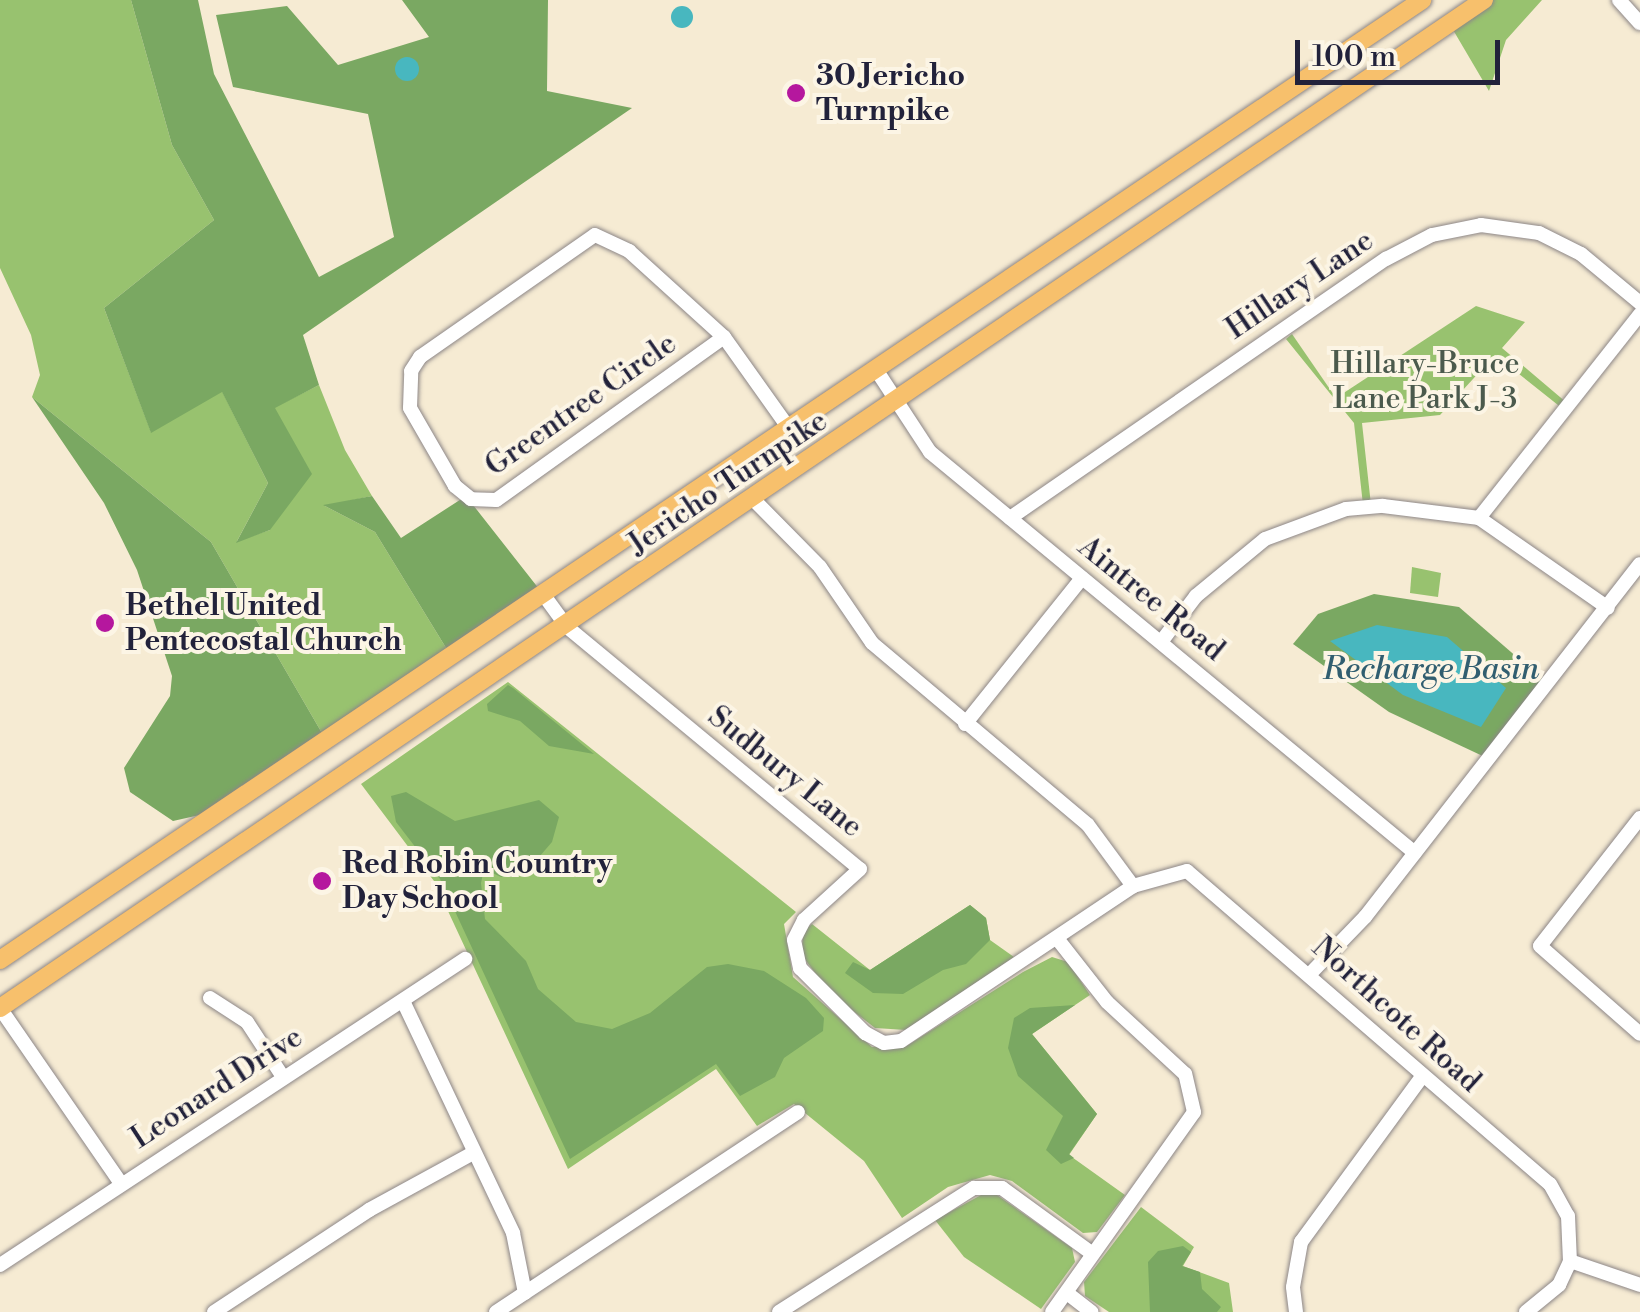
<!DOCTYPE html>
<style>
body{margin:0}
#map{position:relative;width:1640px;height:1312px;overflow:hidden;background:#f6ebd3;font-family:"Libre Bodoni",serif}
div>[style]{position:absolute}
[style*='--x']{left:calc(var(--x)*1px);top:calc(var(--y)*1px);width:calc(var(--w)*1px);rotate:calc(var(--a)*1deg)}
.green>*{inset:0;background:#98c26f}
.forest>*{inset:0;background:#7aa862}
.water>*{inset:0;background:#48b7bf}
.round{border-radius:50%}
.roads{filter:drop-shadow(0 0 2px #8c8687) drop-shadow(0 0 2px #8c8687)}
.minor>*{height:14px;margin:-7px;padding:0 7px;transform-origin:7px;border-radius:7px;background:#fff}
.major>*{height:18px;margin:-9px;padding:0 9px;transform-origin:9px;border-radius:9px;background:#f7c06c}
.dots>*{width:28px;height:28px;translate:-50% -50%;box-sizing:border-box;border:5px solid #fcf5e5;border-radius:50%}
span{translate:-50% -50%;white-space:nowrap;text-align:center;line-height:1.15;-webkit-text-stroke:8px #fcf5e5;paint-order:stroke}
.poi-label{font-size:30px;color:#22223b;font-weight:700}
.left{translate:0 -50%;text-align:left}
.street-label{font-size:30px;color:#22223b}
.park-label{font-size:30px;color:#4b5a4d}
.water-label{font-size:32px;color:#315e70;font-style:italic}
.scale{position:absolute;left:1295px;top:40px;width:205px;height:45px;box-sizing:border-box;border:5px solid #22223b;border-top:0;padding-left:12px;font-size:30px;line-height:35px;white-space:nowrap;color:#22223b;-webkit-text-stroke:8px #fcf5e5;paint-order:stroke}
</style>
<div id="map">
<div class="green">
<div style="clip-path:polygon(0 0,131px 0,172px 145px,214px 220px,104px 308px,151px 432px,222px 391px,268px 483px,237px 541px,270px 530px,275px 407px,319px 385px,345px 450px,372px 496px,325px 506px,375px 532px,451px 656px,326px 740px,211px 542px,32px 397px,40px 375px,31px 335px,0 268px)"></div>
<div style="clip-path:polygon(1484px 0,1542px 0,1506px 40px,1489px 91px,1449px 23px)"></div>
<div style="clip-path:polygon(1476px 306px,1525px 322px,1502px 348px,1567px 403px,1563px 409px,1495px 355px,1440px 415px,1362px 423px,1371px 505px,1363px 505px,1354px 423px,1286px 339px,1292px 334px,1336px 398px)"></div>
<div style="clip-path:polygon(1412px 567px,1441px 573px,1438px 597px,1410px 593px)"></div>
<div style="clip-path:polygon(508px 682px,796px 912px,784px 924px,793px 977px,872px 1047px,905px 1047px,1023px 972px,1052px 957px,1068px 962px,1090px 995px,1032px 1034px,1097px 1114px,1069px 1155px,1125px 1195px,1097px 1232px,1083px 1233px,1012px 1181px,990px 1175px,948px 1187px,902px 1218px,864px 1161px,794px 1104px,757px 1126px,716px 1069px,568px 1169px,434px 881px,361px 784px)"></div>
<div style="clip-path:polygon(970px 905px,986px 918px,990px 940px,1014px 957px,906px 1030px,875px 1028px,830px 993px,801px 954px,804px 931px,812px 924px,870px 970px)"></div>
<div style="clip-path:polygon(983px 1194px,997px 1195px,1072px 1248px,1075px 1262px,1041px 1309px,964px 1257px,935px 1220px)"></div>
<div style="clip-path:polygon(1141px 1207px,1194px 1247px,1183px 1266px,1229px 1283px,1233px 1312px,1109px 1312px,1085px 1296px,1084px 1282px)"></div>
</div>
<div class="forest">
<div style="clip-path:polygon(131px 0,198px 0,214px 74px,319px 277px,394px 237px,368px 114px,233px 87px,216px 15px,287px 6px,338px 65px,429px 37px,402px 0,548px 0,547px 91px,632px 108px,303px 335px,319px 385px,275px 408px,312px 474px,270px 530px,236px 543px,268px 483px,222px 392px,151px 433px,104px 308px,214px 220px,172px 145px)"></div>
<div style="clip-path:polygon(32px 397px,211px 542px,326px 740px,222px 810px,173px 821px,130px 792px,124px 768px,170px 696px,172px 676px,137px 570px,104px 503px)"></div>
<div style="clip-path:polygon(372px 496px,401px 538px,466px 496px,543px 594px,451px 656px,375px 532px,323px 505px)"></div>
<div style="clip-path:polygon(1374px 594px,1459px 607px,1548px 684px,1489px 759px,1389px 712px,1293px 644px,1318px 614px)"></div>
<div style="clip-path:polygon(508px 685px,513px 688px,594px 754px,549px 746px,520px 721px,488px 711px,487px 704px)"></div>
<div style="clip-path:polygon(406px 792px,455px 821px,539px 800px,559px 817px,552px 842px,527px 871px,501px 877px,484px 869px,481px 883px,485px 919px,526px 961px,538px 989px,576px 1022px,612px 1029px,650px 1013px,707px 967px,728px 964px,764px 971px,806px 998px,824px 1018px,823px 1031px,784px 1058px,775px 1077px,740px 1096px,716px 1064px,570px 1159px,440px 879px,396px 822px,391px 796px)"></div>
<div style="clip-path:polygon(970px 905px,986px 918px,990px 940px,966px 964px,943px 970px,903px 994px,873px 993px,845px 973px,853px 962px,870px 970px)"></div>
<div style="clip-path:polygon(1075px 1005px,1032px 1034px,1097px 1114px,1069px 1154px,1074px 1158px,1061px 1164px,1046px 1150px,1063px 1116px,1018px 1076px,1008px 1048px,1014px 1018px,1030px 1008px)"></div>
<div style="clip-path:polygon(1183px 1246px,1191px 1252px,1182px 1266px,1200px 1272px,1202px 1289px,1221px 1307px,1217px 1312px,1150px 1312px,1148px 1262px,1158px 1251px)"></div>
</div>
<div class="water">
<div class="round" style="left:671px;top:6px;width:22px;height:22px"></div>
<div class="round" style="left:395px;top:57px;width:24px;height:24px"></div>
<div style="clip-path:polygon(1377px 625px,1447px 637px,1506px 688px,1481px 727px,1403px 695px,1330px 641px)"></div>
</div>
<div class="roads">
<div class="minor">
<div style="--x:1619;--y:0;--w:31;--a:48"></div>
<div style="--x:595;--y:235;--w:38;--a:25"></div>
<div style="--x:629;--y:251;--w:128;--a:42.2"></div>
<div style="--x:724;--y:337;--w:280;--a:144.4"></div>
<div style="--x:496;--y:500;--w:25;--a:-178"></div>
<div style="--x:471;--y:499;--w:21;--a:-141"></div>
<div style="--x:455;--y:486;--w:90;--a:-120"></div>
<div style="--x:410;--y:408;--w:37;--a:-88"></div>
<div style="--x:411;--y:371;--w:17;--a:-57"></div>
<div style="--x:420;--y:357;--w:213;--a:-34.9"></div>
<div style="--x:724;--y:337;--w:110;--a:54.6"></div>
<div style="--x:875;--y:368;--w:100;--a:56.8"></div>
<div style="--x:930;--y:452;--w:629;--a:39.58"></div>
<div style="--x:753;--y:499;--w:95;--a:45.4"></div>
<div style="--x:820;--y:567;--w:92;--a:55.6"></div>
<div style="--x:872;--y:643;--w:282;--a:40.1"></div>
<div style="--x:1088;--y:825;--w:76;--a:53.6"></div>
<div style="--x:1010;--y:518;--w:457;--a:-34.6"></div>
<div style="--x:1386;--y:259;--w:52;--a:-27.6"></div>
<div style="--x:1432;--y:235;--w:50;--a:-11.5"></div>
<div style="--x:1481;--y:225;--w:59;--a:7.9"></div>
<div style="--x:1539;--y:233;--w:47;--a:26.6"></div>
<div style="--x:1581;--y:254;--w:77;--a:39.7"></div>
<div style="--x:1479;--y:518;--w:260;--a:-51.7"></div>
<div style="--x:543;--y:594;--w:39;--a:54"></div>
<div style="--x:566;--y:626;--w:381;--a:39.6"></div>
<div style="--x:860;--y:869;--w:76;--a:137.7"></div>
<div style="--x:804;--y:920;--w:22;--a:117"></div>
<div style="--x:794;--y:940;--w:29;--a:78"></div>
<div style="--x:800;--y:968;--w:92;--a:45"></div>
<div style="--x:865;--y:1033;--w:21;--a:28"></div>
<div style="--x:884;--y:1043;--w:17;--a:-7"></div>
<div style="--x:901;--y:1041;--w:279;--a:-33.7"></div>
<div style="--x:1133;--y:886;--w:56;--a:-15.5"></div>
<div style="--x:1187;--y:871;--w:479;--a:40.8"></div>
<div style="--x:1550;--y:1184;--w:37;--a:61"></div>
<div style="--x:1568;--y:1216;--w:45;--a:87.5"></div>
<div style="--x:1161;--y:642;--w:58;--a:-52.7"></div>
<div style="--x:1196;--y:596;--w:89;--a:-39.6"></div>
<div style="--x:1265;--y:539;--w:86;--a:-20.3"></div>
<div style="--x:1346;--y:509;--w:37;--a:-5"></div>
<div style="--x:1383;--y:506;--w:97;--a:7.1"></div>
<div style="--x:1479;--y:518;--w:157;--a:34.9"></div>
<div style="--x:965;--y:724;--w:187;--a:-51.3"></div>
<div style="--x:1640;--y:818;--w:162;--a:128"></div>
<div style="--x:1540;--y:946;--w:133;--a:41.3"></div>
<div style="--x:1309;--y:975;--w:81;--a:-46"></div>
<div style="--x:1365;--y:917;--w:447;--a:-52.1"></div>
<div style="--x:210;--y:998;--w:44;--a:33"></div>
<div style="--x:247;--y:1022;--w:66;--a:56.8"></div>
<div style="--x:403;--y:1001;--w:257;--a:64.6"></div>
<div style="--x:513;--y:1233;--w:61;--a:78.7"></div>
<div style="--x:0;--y:1008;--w:211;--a:55.4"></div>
<div style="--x:0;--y:1265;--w:557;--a:-33.35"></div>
<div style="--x:1067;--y:1293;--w:31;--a:38"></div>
<div style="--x:214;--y:1312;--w:186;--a:-33.3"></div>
<div style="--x:369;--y:1210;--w:119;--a:-28.7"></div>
<div style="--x:496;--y:1312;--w:362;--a:-33.5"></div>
<div style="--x:779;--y:1312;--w:231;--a:-32.5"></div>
<div style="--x:974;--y:1188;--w:28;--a:0"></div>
<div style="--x:1002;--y:1188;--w:112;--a:36"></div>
<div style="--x:1052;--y:1312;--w:245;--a:-54.6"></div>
<div style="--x:1194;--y:1112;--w:39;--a:-103"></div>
<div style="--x:1185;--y:1074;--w:106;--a:-137.3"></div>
<div style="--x:1107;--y:1002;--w:78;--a:-128.2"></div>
<div style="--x:1296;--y:1312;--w:25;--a:-97"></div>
<div style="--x:1293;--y:1287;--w:46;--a:-79.9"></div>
<div style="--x:1301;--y:1242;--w:203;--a:-53.8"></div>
<div style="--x:1526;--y:1312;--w:43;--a:-39.3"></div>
<div style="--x:1559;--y:1285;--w:26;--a:-65"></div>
<div style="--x:1570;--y:1261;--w:74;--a:18.9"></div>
</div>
<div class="major">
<div style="--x:0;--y:960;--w:1716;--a:-34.02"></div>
<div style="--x:0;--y:1008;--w:1794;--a:-34.19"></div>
</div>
</div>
<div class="dots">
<div style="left:796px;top:93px;background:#b5179e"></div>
<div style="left:105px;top:623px;background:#b5179e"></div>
<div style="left:322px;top:881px;background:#b5179e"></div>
</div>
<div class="poi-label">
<span class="left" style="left:816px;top:93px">30 Jericho<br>Turnpike</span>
<span class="left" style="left:125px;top:623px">Bethel United<br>Pentecostal Church</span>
<span class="left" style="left:342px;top:881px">Red Robin Country<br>Day School</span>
</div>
<div class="street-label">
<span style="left:1300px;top:285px;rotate:-34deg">Hillary Lane</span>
<span style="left:581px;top:405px;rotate:-35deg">Greentree Circle</span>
<span style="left:728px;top:483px;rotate:-34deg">Jericho Turnpike</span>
<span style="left:1151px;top:599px;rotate:39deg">Aintree Road</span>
<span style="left:785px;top:772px;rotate:39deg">Sudbury Lane</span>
<span style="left:1396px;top:1015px;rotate:42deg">Northcote Road</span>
<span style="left:217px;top:1088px;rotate:-33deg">Leonard Drive</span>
</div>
<div class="park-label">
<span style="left:1425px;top:381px">Hillary-Bruce<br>Lane Park J-3</span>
</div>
<div class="water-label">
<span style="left:1431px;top:669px">Recharge Basin</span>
</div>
<div class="scale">100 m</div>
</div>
